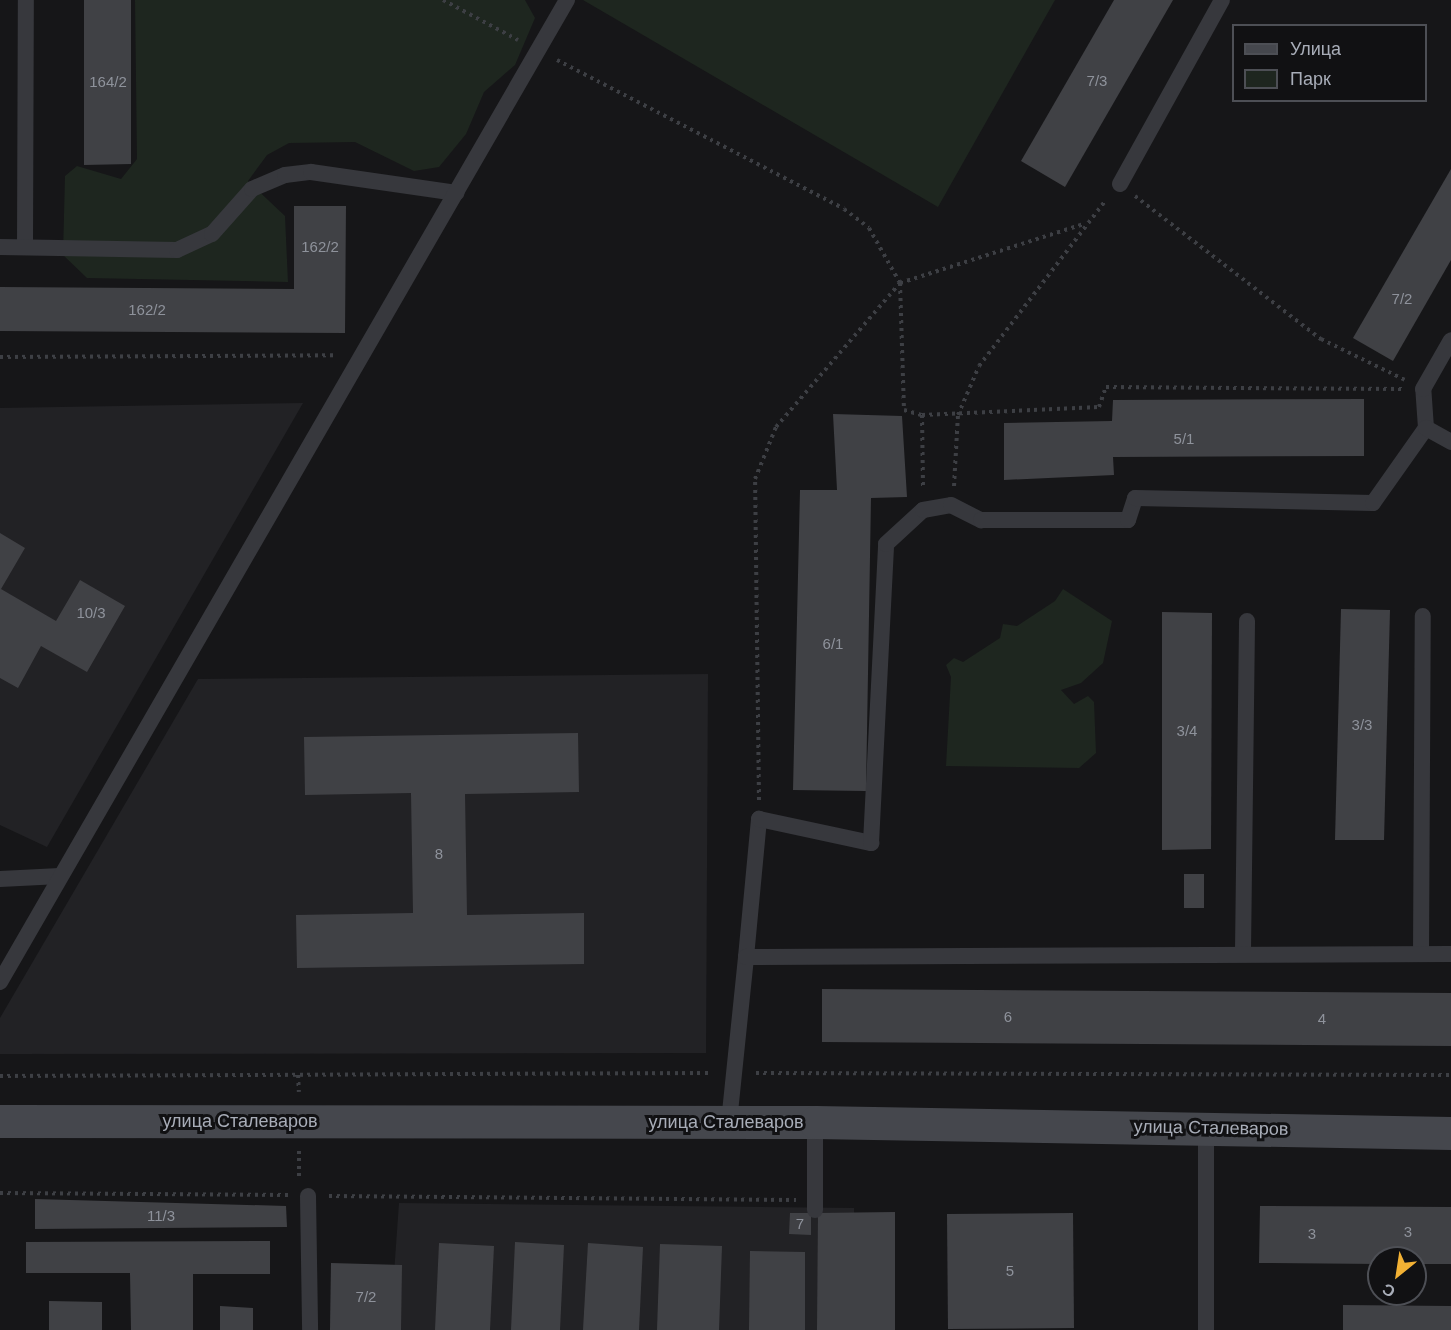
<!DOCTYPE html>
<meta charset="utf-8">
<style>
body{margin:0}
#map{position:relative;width:1451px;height:1330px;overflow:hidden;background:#161618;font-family:Helvetica,sans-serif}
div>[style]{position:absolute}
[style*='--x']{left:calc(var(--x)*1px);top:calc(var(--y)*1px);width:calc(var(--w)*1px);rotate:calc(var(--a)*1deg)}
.built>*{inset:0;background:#222225}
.green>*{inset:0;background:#1e261f}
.building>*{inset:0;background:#404145}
.path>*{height:4px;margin-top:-2px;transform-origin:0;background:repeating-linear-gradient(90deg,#3d3f44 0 3px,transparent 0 7.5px)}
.lane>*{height:16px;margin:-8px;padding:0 8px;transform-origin:8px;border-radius:8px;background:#37383d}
.secondary>*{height:33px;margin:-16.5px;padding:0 16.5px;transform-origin:16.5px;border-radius:16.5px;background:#45474d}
span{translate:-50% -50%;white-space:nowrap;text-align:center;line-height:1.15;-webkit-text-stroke:6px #111113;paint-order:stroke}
.number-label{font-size:15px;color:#8e929b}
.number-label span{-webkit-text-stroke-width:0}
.street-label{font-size:18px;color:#a8adb8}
.legend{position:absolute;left:1232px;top:24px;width:195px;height:78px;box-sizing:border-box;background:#111113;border:2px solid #4d4f55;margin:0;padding:8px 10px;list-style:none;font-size:18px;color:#a8adb8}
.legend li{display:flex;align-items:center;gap:12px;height:30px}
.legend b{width:30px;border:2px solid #4d4f55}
.north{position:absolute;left:1367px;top:1246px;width:60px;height:60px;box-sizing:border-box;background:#111113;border:2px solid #4d4f55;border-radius:50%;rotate:210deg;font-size:16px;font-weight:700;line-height:24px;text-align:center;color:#a8adb8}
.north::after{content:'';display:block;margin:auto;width:21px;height:27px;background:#f2b134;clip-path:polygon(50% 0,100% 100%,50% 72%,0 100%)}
</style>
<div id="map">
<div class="built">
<div style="clip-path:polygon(303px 403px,47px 847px,0 825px,0 408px)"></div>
<div style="clip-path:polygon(708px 674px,706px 1053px,0 1054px,0 1018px,198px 679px)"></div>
<div style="clip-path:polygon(399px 1203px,854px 1208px,857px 1330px,390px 1330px)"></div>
</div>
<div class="green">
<div style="clip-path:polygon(135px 0,525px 0,535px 18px,515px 65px,484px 92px,466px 134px,439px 167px,414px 171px,355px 142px,289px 143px,267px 155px,248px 181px,285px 216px,288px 282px,87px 278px,63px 255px,65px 176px,77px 166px,121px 179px,137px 159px)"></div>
<div style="clip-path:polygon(583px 0,1055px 0,938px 207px)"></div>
<div style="clip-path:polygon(1063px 589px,1112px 621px,1103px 663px,1081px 683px,1061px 690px,1074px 704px,1088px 696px,1094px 702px,1096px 753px,1079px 768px,946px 766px,951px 677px,946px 665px,954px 658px,963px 662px,1000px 638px,1003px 624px,1017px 626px,1055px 601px)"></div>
</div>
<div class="building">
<div style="clip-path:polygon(84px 0,131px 0,131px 164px,84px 165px)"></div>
<div style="clip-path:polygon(1114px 0,1173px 0,1065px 187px,1021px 161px)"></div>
<div style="clip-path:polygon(1451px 169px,1451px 260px,1393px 361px,1353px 338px)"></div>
<div style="clip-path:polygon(294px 206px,346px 206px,345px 333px,0 331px,0 287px,294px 289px)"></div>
<div style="clip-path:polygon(1364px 399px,1364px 456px,1113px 457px,1114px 475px,1004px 480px,1004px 423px,1112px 421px,1113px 400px)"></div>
<div style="clip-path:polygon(833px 414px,902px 416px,907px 497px,871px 498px,866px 791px,793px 790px,800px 490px,837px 490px)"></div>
<div style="clip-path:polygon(0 533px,25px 548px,1px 589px,56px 621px,80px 580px,125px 606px,87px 672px,41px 646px,18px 688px,0 678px)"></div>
<div style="clip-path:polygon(1341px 609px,1390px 610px,1384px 840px,1335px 840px)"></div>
<div style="clip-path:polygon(1162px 612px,1212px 613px,1211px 849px,1162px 850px)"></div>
<div style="clip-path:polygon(578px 733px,579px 792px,465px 794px,467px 915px,584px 913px,584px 964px,297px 968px,296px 915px,413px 913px,411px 793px,305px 795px,304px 737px)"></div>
<div style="clip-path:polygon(1184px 874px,1204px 874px,1204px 908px,1184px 908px)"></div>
<div style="clip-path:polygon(822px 989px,1451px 993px,1451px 1046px,822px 1042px)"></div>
<div style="clip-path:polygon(35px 1199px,286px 1206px,287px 1227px,35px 1229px)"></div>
<div style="clip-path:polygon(1260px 1206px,1451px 1207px,1451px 1264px,1415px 1264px,1415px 1258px,1379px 1258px,1379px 1264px,1259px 1263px)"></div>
<div style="clip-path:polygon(895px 1212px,895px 1330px,817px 1330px,818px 1213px)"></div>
<div style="clip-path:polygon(790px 1213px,811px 1213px,811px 1235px,789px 1234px)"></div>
<div style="clip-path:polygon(1073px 1213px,1074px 1328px,948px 1329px,947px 1214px)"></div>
<div style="clip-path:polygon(270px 1241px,270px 1274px,193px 1274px,193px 1330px,131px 1330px,130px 1273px,26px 1273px,26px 1242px)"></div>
<div style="clip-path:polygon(515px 1242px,564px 1245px,560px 1330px,511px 1330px)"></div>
<div style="clip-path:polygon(439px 1243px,494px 1246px,490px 1330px,435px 1330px)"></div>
<div style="clip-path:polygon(588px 1243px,643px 1247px,639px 1330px,583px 1330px)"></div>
<div style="clip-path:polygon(660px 1244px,722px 1246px,719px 1330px,657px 1330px)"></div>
<div style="clip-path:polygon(750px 1251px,805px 1252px,805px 1330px,749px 1330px)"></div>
<div style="clip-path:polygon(331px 1263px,402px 1265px,401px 1330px,330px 1330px)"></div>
<div style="clip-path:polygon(49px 1301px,102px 1302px,102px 1330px,49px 1330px)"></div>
<div style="clip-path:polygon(1343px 1305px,1451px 1306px,1451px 1330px,1343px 1330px)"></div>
<div style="clip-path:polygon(220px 1306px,253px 1308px,253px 1330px,220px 1330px)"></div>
</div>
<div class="path">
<div style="--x:443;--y:0;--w:85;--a:28.1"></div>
<div style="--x:557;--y:60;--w:323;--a:27.4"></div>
<div style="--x:844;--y:209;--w:31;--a:37"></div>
<div style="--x:869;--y:228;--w:63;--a:60.6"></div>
<div style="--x:900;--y:283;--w:193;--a:-17.8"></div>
<div style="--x:1135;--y:196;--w:235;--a:37.6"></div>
<div style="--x:1321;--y:339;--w:93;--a:26"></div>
<div style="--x:0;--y:357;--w:337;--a:-0.3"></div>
<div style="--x:922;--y:415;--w:177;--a:-2.6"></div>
<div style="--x:1099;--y:407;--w:21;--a:-71"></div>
<div style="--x:1106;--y:387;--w:298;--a:0.4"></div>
<div style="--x:954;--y:486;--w:71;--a:-86.8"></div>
<div style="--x:958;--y:415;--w:53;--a:-66.8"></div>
<div style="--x:979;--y:366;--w:209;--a:-52.6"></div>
<div style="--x:759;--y:800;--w:321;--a:-90.7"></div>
<div style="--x:755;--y:479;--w:56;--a:-68"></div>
<div style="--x:776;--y:427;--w:190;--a:-49.3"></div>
<div style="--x:900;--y:283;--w:127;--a:88.2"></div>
<div style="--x:904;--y:410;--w:19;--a:16"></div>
<div style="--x:922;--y:415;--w:74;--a:89.2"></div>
<div style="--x:756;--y:1073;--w:695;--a:0.16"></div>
<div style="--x:298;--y:1075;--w:17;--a:87"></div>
<div style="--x:0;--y:1076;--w:712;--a:-0.24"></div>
<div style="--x:299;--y:1151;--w:25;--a:90"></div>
<div style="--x:0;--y:1193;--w:289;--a:0.4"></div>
<div style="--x:329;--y:1196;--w:467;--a:0.5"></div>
</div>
<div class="lane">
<div style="--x:1120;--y:184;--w:210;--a:-61"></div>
<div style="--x:25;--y:245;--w:245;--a:-89.8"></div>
<div style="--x:0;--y:247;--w:177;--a:1"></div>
<div style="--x:177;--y:250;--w:38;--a:-25"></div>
<div style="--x:212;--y:234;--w:60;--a:-48.4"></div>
<div style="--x:252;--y:189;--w:36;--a:-23"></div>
<div style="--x:285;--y:175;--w:26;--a:-7"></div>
<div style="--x:311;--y:172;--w:147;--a:8.2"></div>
<div style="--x:1426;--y:428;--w:39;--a:-94"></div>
<div style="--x:1423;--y:389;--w:56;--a:-60.3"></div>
<div style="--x:0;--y:879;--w:60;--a:-2.9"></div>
<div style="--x:1243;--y:951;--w:330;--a:-89.3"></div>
<div style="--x:1421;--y:954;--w:338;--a:-89.7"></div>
<div style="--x:746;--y:957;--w:139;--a:-84.6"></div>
<div style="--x:759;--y:819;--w:115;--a:12.1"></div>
<div style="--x:871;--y:843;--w:299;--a:-87.1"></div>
<div style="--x:886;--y:544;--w:50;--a:-42.6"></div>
<div style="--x:923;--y:510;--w:28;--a:-10"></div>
<div style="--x:951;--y:505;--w:34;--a:27"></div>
<div style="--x:981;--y:520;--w:147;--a:0"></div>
<div style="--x:1128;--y:520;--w:23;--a:-72"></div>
<div style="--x:1135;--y:498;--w:238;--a:1.2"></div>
<div style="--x:1373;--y:503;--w:92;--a:-54.8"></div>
<div style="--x:1426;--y:428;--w:29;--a:29"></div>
<div style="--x:0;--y:982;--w:1134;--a:-60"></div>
<div style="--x:729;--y:1122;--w:166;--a:-84.1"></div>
<div style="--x:746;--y:957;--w:705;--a:-0.24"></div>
<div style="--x:1206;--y:1128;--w:202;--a:90"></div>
<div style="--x:308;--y:1196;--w:134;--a:89.1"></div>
<div style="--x:815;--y:1210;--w:88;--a:-90"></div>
</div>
<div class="secondary">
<div style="--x:0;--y:1121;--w:815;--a:0.07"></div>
<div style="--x:815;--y:1122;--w:636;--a:0.99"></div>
</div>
<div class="number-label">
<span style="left:1097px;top:81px">7/3</span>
<span style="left:108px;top:82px">164/2</span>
<span style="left:320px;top:247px">162/2</span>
<span style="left:1402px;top:299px">7/2</span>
<span style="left:147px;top:310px">162/2</span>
<span style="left:1184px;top:439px">5/1</span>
<span style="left:91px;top:613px">10/3</span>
<span style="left:833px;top:644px">6/1</span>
<span style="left:1362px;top:725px">3/3</span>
<span style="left:1187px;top:731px">3/4</span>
<span style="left:439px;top:854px">8</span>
<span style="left:1008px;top:1017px">6</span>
<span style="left:1322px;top:1019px">4</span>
<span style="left:161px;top:1216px">11/3</span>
<span style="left:800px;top:1224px">7</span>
<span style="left:1408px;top:1232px">3</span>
<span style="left:1312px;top:1234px">3</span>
<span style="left:1010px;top:1271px">5</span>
<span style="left:366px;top:1297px">7/2</span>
</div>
<div class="street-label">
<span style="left:240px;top:1121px">улица Сталеваров</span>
<span style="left:726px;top:1122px">улица Сталеваров</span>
<span style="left:1211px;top:1128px;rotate:1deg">улица Сталеваров</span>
</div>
<ul class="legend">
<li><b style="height:8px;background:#45474d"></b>Улица</li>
<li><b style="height:16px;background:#1e261f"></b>Парк</li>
</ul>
<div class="north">С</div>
</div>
